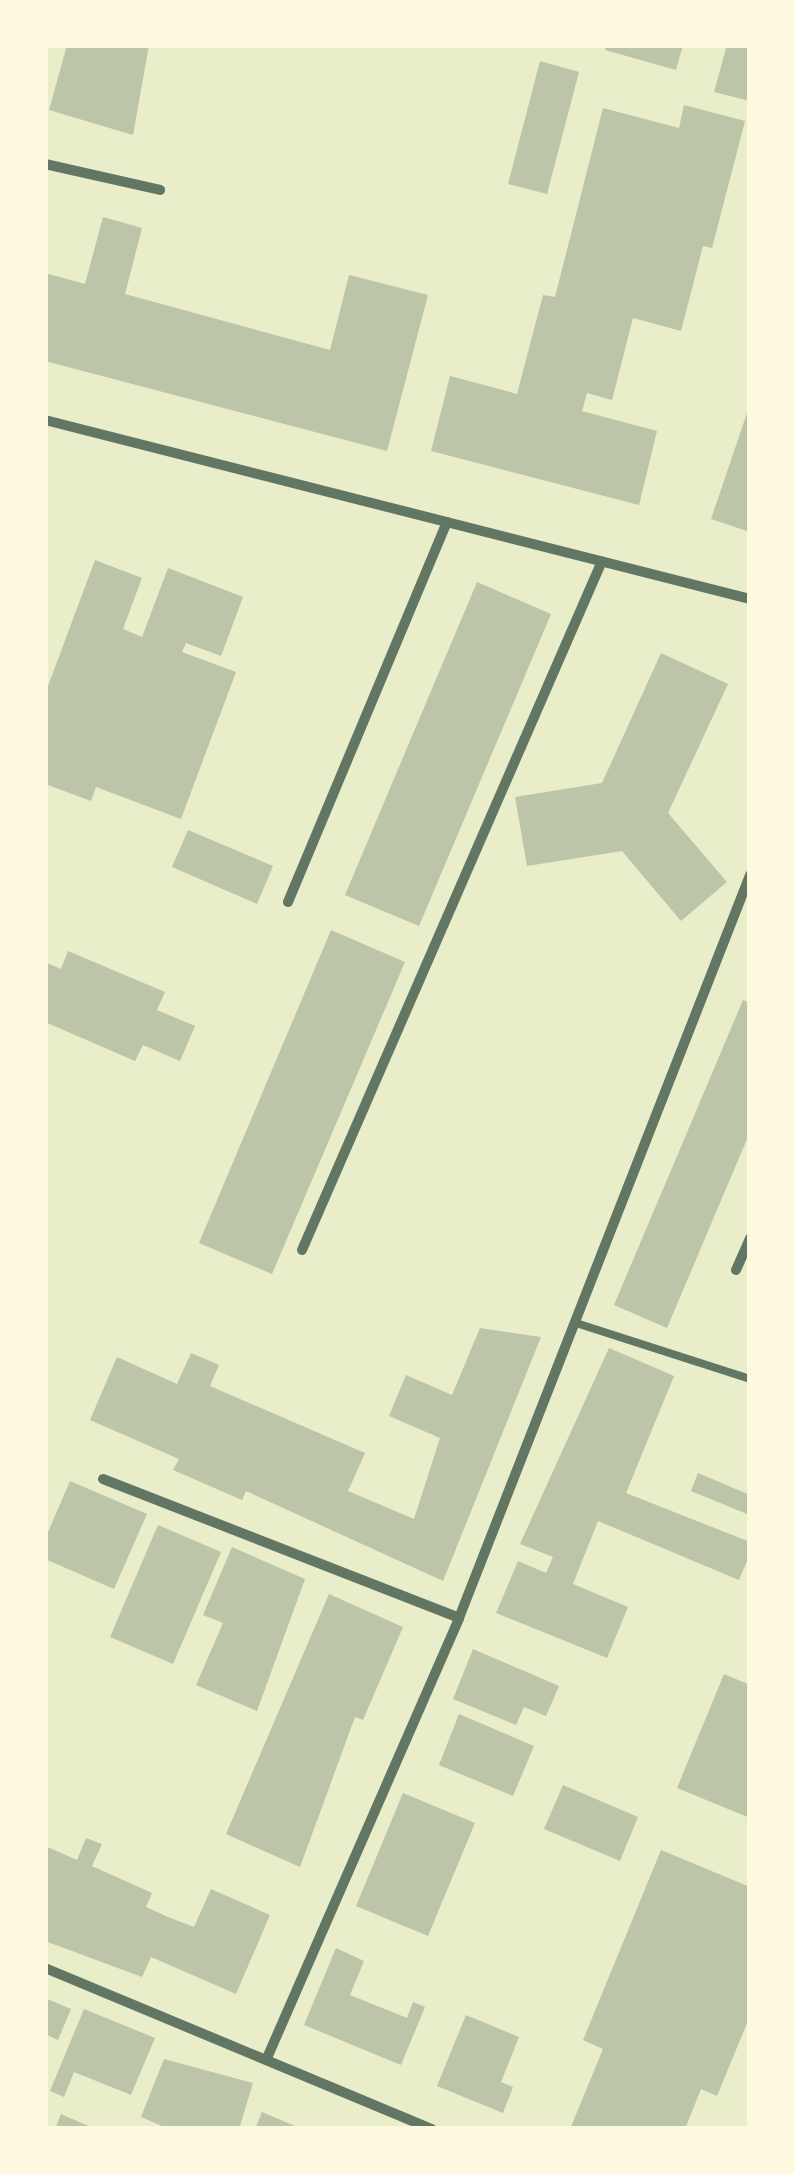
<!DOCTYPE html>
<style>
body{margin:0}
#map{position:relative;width:795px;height:2174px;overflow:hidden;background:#e9edc9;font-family:Lato,sans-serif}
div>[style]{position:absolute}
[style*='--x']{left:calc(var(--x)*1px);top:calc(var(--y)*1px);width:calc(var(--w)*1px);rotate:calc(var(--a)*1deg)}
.building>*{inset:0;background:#bcc5a7}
.service>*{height:8px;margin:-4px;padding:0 4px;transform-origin:4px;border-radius:4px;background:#617663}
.minor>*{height:10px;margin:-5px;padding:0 5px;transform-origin:5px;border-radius:5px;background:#617663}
span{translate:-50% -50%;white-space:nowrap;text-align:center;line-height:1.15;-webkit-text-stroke:8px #fefae0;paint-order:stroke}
.frame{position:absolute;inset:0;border:48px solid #fefae0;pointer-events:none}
</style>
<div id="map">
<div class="building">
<div style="clip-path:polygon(67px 45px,149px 45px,133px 135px,49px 110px)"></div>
<div style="clip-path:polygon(606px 45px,683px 45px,676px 70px,605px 50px)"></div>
<div style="clip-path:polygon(727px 45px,750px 45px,750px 101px,714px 92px)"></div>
<div style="clip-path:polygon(540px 61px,579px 72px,547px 194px,508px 184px)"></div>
<div style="clip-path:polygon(684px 105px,745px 121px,712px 248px,703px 246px,681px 331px,633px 318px,612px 400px,587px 393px,582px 411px,657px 431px,639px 505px,431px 451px,450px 376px,517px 394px,543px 295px,555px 297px,603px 108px,679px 128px)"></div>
<div style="clip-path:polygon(103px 217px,142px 228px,125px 294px,330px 350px,349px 275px,428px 295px,387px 451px,45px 361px,45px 273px,85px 284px)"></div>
<div style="clip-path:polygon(749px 407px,750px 407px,750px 532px,711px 519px)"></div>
<div style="clip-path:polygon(95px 560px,142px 578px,123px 629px,142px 637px,168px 568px,243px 597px,221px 656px,186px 643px,182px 652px,236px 672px,181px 819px,96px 787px,91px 801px,45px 784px,45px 694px)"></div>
<div style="clip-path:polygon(477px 582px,551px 614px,419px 926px,345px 895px)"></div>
<div style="clip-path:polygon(661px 653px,728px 684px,668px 813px,727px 882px,681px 921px,622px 851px,527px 866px,515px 797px,602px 783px)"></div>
<div style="clip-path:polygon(188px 830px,273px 866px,257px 904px,172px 867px)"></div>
<div style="clip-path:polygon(331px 930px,405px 962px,272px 1274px,199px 1243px)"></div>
<div style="clip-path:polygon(68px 951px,165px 992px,157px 1010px,195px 1026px,180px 1061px,143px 1045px,135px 1061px,45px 1022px,45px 962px,61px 969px)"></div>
<div style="clip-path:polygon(743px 1000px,750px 1003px,750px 1132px,667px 1328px,614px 1305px)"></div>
<div style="clip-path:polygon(480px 1328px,541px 1337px,443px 1581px,246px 1491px,242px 1500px,173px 1470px,179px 1459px,90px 1420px,117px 1357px,177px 1384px,191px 1353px,219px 1365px,210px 1386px,365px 1453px,348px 1491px,414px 1519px,440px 1438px,389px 1416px,406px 1375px,452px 1395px)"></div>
<div style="clip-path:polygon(609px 1348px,674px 1376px,626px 1493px,750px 1542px,750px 1554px,739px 1580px,598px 1521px,573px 1584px,628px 1607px,607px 1658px,496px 1613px,518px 1561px,546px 1573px,553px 1557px,520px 1544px)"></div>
<div style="clip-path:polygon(698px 1473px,750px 1495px,747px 1514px,691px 1491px)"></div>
<div style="clip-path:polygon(70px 1481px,147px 1514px,114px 1589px,45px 1559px,45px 1539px)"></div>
<div style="clip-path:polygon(158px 1525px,221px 1552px,173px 1664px,110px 1637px)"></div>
<div style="clip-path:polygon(232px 1547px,305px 1579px,257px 1711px,196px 1685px,223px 1623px,203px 1615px)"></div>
<div style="clip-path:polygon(329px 1594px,403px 1627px,363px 1720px,355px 1717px,300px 1867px,226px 1834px)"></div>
<div style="clip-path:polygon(473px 1649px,559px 1686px,546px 1716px,524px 1707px,516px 1725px,453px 1699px)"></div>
<div style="clip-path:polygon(724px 1674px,750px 1685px,750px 1818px,677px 1788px)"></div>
<div style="clip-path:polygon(459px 1714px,534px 1746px,513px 1796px,439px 1765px)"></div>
<div style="clip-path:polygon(563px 1785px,638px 1817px,620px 1861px,544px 1829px)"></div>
<div style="clip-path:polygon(403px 1793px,475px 1823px,428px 1936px,356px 1906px)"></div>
<div style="clip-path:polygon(86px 1838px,102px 1844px,92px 1866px,152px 1893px,146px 1907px,168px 1917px,194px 1927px,211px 1889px,270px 1915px,236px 1994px,151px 1957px,142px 1977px,45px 1941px,45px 1846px,77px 1860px)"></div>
<div style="clip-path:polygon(661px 1850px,750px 1887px,750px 2016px,717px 2096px,701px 2089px,685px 2129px,570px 2129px,603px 2049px,583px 2040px)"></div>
<div style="clip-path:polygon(336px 1948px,364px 1961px,350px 1995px,407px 2018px,413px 2002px,425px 2007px,401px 2065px,304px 2025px)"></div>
<div style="clip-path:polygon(45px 1998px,71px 2009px,58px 2040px,45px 2034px)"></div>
<div style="clip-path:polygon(84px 2009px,155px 2038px,131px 2095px,74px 2072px,64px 2097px,50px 2091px)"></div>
<div style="clip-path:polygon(466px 2015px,519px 2037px,501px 2082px,513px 2087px,503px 2113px,437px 2086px)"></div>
<div style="clip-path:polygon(164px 2059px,253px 2083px,239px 2129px,169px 2129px,141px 2117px)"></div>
<div style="clip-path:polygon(262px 2112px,302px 2129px,255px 2129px)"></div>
<div style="clip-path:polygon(61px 2114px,95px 2129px,55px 2129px)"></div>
</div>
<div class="service">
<div style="--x:576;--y:1323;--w:183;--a:17.8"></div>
</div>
<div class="minor">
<div style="--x:45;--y:164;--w:118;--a:12.7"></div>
<div style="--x:45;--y:420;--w:727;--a:14.25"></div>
<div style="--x:288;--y:902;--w:412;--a:-67.3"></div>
<div style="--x:302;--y:1250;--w:751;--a:-66.47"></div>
<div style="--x:736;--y:1270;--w:35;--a:-66"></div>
<div style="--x:103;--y:1479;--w:382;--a:21.3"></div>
<div style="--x:45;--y:1968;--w:419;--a:22.6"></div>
<div style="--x:267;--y:2058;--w:480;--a:-66.4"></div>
<div style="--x:459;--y:1618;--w:798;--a:-68.61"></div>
</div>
<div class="frame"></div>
</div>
